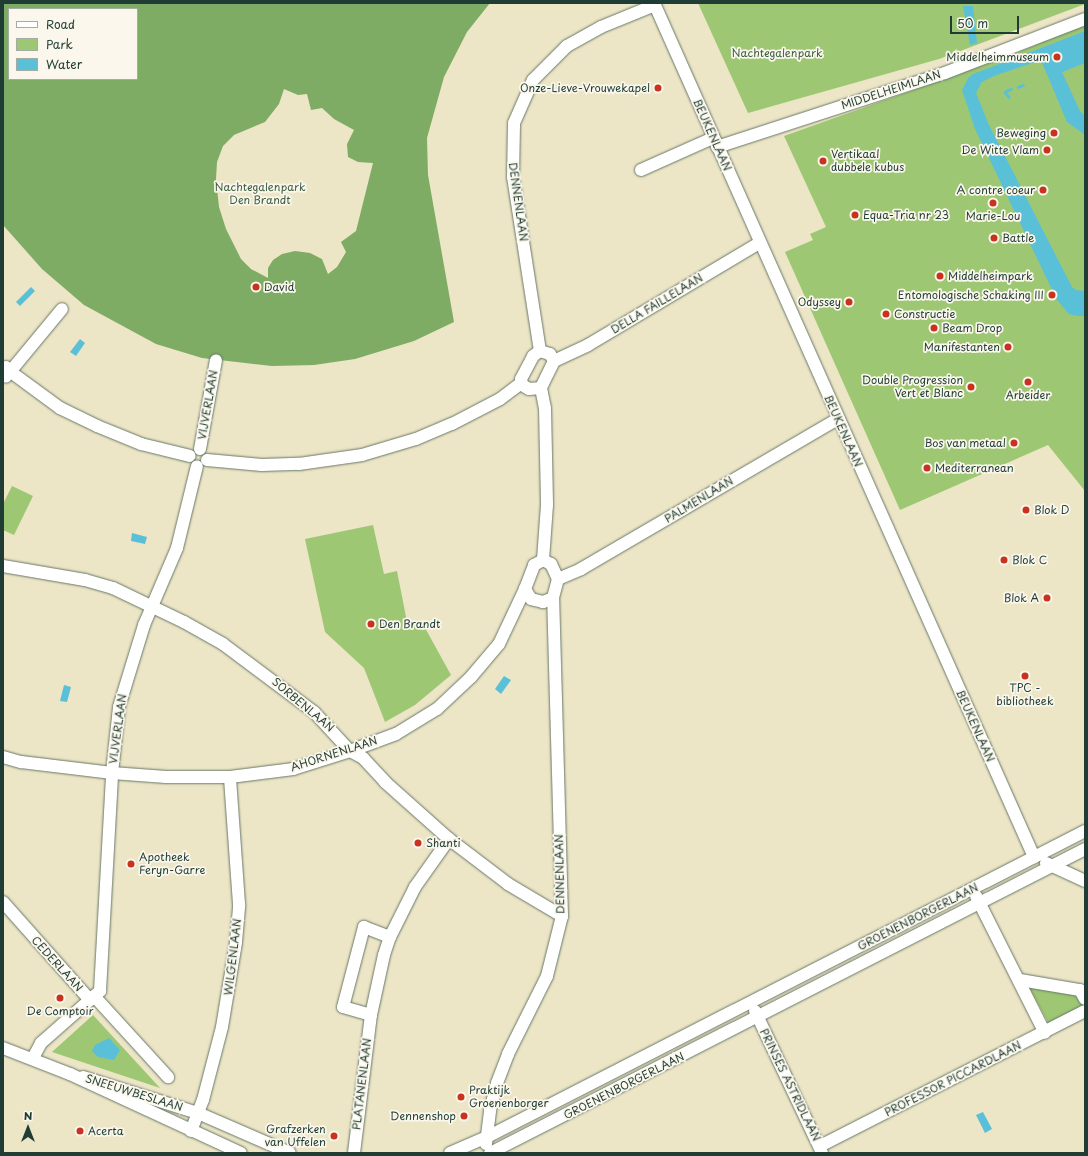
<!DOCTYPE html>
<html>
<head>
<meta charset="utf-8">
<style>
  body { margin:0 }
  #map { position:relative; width:1088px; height:1156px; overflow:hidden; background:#ece5c6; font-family:"Playpen Sans",sans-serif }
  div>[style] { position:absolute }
  .green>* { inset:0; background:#9dc773 }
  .forest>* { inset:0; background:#7eac65 }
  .water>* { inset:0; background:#5ac0d8 }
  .stream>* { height:2.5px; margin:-1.25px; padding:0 1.25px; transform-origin:1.25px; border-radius:1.25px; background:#5ac0d8 }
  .roads { filter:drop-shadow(0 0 1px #677867) drop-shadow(0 0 1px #677867) }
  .minor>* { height:12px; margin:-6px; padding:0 6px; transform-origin:6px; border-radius:6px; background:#fff }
  .dots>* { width:11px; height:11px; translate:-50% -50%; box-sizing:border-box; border:2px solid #fbf7ec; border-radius:50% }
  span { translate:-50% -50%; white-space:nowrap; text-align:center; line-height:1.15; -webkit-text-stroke:3.5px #fbf7ec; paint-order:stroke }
  .park-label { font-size:11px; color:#3e6044 }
  .poi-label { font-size:11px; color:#1f3d34 }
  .right { translate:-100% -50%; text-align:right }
  .left { translate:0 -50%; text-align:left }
  .street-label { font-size:11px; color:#1f3d34 }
  .frame { position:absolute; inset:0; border:4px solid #1f3d34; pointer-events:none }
  .legend { position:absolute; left:8px; top:8px; width:130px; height:72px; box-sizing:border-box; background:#fbf7ec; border:1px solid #a3ada2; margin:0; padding:5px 7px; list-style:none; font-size:12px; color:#1f3d34 }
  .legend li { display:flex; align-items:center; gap:8px; height:20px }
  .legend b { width:20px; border:1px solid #a3ada2 }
  .north { position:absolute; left:8px; top:1108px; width:40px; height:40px; -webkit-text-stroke:3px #fbf7ec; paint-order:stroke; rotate:0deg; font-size:11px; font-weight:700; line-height:16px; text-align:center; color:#1f3d34 }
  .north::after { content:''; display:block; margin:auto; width:14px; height:18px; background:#1f3d34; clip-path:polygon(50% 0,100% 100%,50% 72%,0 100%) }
  .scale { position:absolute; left:950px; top:16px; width:69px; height:18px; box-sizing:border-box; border:2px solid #1f3d34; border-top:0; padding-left:5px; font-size:12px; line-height:14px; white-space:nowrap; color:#1f3d34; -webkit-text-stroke:3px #fbf7ec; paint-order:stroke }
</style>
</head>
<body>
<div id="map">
  <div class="green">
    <i style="clip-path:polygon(698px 3px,1085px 3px,1085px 4px,939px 59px,748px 113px)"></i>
    <i style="clip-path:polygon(1085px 24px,1085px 491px,1048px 445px,900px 510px,785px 252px,813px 240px,810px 234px,826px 227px,784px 136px,1012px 55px)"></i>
    <i style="clip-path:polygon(12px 486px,33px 496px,14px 535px,3px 530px,3px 504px)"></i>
    <i style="clip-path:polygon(373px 525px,384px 574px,397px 571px,407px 622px,424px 626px,451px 675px,415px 705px,385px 722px,364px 668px,325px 632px,305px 539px)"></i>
    <i style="clip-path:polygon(1029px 987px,1077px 994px,1084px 1006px,1049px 1024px)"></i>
    <i style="clip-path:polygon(93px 1015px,160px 1088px,52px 1052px)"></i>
  </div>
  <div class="forest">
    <i style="clip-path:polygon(evenodd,3px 3px,490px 3px,467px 32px,444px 77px,427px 138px,428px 175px,454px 322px,414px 341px,355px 359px,314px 365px,272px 366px,202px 358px,156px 344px,84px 305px,42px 269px,3px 225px,3px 3px,9px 9px,137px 9px,137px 79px,9px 79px,9px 9px,3px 3px,284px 89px,298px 95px,307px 94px,311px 110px,322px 108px,334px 119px,354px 130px,347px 144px,348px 157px,358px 162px,373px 163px,356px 231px,341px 242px,346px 252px,337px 267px,328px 274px,322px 259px,310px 253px,295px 251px,282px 254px,273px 260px,268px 268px,268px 278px,251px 269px,241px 259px,226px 229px,219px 207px,216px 179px,217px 162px,223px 146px,234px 135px,265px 122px,279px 104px,284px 89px)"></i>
  </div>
  <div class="water">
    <i style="clip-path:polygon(963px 6px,973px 6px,977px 43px,970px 45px)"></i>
    <i style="clip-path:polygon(1085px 31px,1085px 63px,1062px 72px,1080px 111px,1085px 116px,1085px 135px,1067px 122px,1041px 60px,994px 76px,982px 82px,976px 93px,989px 125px,1072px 287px,1076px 290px,1085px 291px,1085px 316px,1077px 316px,1069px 314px,1057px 300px,975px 129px,962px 90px,968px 78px,973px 74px)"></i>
    <i style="clip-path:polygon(31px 287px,35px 291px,20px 306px,16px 302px)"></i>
    <i style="clip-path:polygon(80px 339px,85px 343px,76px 356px,70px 352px)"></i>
    <i style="clip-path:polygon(132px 533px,147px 537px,145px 544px,131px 541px)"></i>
    <i style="clip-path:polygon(504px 676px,511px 680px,501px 694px,495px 689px)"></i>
    <i style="clip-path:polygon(64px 685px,71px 687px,67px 702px,60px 701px)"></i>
    <i style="clip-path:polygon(109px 1038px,120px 1050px,114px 1060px,98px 1057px,92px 1051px,95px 1045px)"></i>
    <i style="clip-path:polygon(983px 1112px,992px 1129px,985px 1133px,976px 1115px)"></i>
  </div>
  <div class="stream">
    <i style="left:1018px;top:87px;width:5px;rotate:-22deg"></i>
    <i style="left:1006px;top:91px;width:5px;rotate:-22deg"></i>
    <i style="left:1005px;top:92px;width:6px;rotate:51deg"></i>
  </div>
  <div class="roads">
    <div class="minor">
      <i style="left:654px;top:3px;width:935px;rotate:66.01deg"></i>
      <i style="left:717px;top:147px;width:240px;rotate:-18deg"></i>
      <i style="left:945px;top:73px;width:150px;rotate:-21.1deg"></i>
      <i style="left:641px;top:170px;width:79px;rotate:-24deg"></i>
      <i style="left:540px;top:351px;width:176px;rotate:-98.8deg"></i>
      <i style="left:513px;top:177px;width:54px;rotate:-88.9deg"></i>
      <i style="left:514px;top:123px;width:47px;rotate:-66.2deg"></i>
      <i style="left:533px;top:80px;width:48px;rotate:-45deg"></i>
      <i style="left:567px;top:46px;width:39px;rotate:-29deg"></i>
      <i style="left:601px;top:27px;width:58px;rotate:-22.2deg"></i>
      <i style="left:540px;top:351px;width:10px;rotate:17deg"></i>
      <i style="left:550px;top:354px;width:8px;rotate:60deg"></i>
      <i style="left:554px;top:361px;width:30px;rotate:116deg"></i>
      <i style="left:541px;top:388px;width:12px;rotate:175deg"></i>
      <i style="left:529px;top:389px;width:8px;rotate:-150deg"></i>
      <i style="left:522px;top:385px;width:6px;rotate:-99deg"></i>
      <i style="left:521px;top:379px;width:26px;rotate:-62deg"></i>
      <i style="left:533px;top:356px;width:9px;rotate:-36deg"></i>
      <i style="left:554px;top:361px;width:38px;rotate:-25deg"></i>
      <i style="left:588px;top:345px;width:199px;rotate:-30.8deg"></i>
      <i style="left:6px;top:367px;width:6px;rotate:108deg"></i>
      <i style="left:4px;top:373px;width:4px;rotate:63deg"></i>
      <i style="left:14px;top:367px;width:75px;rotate:-50.4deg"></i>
      <i style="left:15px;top:375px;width:56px;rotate:36.3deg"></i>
      <i style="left:60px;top:408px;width:41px;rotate:25.9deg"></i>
      <i style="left:97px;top:426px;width:48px;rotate:22.2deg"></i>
      <i style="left:141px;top:444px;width:50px;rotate:13.8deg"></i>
      <i style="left:541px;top:388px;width:20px;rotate:79deg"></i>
      <i style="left:545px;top:408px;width:97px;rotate:88.8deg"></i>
      <i style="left:547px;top:505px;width:55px;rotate:94.2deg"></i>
      <i style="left:200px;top:449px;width:90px;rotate:-79.8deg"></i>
      <i style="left:207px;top:460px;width:55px;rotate:5.2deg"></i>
      <i style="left:262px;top:465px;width:37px;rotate:-2deg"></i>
      <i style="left:299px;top:464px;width:64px;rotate:-8.1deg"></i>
      <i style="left:362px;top:455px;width:56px;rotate:-16.5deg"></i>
      <i style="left:416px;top:439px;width:39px;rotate:-23deg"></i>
      <i style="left:452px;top:424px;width:54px;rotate:-27.5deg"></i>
      <i style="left:500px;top:399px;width:26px;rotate:-37deg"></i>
      <i style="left:543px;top:560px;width:9px;rotate:27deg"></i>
      <i style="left:551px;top:564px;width:17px;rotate:65deg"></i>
      <i style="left:558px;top:579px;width:20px;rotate:105deg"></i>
      <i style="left:553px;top:598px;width:11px;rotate:158deg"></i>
      <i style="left:543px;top:602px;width:12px;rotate:-166deg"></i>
      <i style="left:531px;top:599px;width:12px;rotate:-121deg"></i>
      <i style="left:525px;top:589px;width:26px;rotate:-69deg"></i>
      <i style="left:534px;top:565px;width:10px;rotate:-29deg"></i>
      <i style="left:3px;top:566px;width:83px;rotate:9.7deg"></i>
      <i style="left:85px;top:580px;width:29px;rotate:16deg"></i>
      <i style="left:113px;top:588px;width:79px;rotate:25.6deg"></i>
      <i style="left:184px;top:622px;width:45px;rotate:29.4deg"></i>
      <i style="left:223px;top:644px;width:114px;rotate:36.8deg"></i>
      <i style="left:314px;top:712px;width:53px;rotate:47.3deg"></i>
      <i style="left:350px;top:751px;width:15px;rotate:28deg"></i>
      <i style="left:363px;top:758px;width:33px;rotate:47deg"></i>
      <i style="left:385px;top:782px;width:86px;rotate:41.7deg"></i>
      <i style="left:449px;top:839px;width:74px;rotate:37.3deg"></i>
      <i style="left:508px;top:884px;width:63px;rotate:30.7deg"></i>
      <i style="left:558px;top:579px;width:25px;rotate:-23deg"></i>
      <i style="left:581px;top:569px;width:298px;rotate:-30.3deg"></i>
      <i style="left:3px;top:757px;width:19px;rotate:16deg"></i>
      <i style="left:21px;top:762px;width:92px;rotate:6.9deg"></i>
      <i style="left:112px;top:773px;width:54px;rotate:4.2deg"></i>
      <i style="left:166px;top:777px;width:64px"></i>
      <i style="left:230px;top:777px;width:64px;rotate:-7.2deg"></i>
      <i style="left:293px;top:769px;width:60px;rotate:-17.5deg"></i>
      <i style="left:350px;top:751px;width:49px;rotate:-20.3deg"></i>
      <i style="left:396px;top:734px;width:48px;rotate:-31.4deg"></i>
      <i style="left:437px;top:709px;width:47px;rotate:-43.3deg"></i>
      <i style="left:471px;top:677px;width:43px;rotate:-49.7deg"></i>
      <i style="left:499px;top:644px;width:61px;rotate:-64.7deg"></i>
      <i style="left:1046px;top:863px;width:43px;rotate:24.8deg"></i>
      <i style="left:976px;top:896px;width:153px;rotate:63.3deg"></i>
      <i style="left:3px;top:902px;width:131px;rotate:48.4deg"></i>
      <i style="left:1020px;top:980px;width:61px;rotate:9.5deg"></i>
      <i style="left:1080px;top:990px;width:10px;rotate:61deg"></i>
      <i style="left:94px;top:996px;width:110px;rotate:47.6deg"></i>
      <i style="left:755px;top:1011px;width:157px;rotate:64.7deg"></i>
      <i style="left:371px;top:1015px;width:29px;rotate:-164deg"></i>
      <i style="left:343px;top:1007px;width:83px;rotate:-75.3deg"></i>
      <i style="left:364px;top:927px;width:28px;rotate:21deg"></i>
      <i style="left:3px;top:1048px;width:72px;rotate:21.2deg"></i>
      <i style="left:70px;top:1074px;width:188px;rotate:24.8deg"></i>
      <i style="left:33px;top:1058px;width:17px;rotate:-62deg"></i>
      <i style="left:41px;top:1043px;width:79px;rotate:-41.4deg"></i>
      <i style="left:100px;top:991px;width:218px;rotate:-86.8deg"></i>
      <i style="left:112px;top:773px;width:66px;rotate:-83.9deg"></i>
      <i style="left:119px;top:707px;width:86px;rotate:-73deg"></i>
      <i style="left:144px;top:625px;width:84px;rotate:-66.8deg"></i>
      <i style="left:177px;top:548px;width:84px;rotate:-76.3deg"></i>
      <i style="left:83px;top:1077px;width:121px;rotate:17.4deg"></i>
      <i style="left:198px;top:1113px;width:100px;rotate:23.5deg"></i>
      <i style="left:191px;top:1131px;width:33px;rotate:-69deg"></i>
      <i style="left:203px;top:1100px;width:75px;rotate:-75.4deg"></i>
      <i style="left:222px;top:1027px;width:86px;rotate:-80.6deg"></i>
      <i style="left:236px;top:942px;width:38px;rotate:-85deg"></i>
      <i style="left:239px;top:904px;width:127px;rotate:-94.1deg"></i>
      <i style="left:486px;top:1144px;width:34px;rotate:-83deg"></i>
      <i style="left:490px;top:1110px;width:28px;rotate:-75deg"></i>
      <i style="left:497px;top:1083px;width:31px;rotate:-69deg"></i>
      <i style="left:508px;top:1054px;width:87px;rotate:-63.4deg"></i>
      <i style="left:547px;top:976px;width:62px;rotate:-76deg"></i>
      <i style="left:562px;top:916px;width:318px;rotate:-91.6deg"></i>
      <i style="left:820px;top:1146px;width:297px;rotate:-27deg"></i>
      <i style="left:354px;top:1153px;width:139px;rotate:-83deg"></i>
      <i style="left:371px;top:1015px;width:61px;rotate:-77.8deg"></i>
      <i style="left:384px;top:955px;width:19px;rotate:-72deg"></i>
      <i style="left:390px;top:937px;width:56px;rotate:-63.4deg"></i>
      <i style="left:415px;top:887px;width:59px;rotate:-54.7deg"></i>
      <i style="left:450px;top:1153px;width:40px;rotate:-23.4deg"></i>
      <i style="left:487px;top:1137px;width:672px;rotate:-27.1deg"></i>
      <i style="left:490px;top:1153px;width:668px;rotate:-27.06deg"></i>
    </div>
  </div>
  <div class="dots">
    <i style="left:1057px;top:57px;background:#c8321e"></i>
    <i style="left:658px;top:88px;background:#c8321e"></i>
    <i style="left:1054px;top:133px;background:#c8321e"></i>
    <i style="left:1047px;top:150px;background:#c8321e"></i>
    <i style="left:823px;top:161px;background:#c8321e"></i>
    <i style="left:1043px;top:190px;background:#c8321e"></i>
    <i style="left:993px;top:203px;background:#c8321e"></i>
    <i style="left:855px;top:215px;background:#c8321e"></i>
    <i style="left:994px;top:238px;background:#c8321e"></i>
    <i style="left:940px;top:276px;background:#c8321e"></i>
    <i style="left:256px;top:287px;background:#c8321e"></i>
    <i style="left:1052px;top:295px;background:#c8321e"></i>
    <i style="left:849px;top:302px;background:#c8321e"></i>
    <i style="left:886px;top:314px;background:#c8321e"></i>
    <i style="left:934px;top:328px;background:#c8321e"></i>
    <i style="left:1008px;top:347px;background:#c8321e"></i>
    <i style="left:1028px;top:382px;background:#c8321e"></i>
    <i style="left:971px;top:387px;background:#c8321e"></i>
    <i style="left:1014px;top:443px;background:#c8321e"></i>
    <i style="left:927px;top:468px;background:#c8321e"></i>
    <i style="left:1026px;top:510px;background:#c8321e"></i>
    <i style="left:1004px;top:560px;background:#c8321e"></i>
    <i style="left:1047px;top:598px;background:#c8321e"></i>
    <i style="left:371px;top:624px;background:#c8321e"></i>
    <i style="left:1025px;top:676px;background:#c8321e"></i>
    <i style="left:418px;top:843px;background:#c8321e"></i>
    <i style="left:131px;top:864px;background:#c8321e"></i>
    <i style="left:60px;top:998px;background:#c8321e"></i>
    <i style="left:461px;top:1097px;background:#c8321e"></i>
    <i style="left:464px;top:1116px;background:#c8321e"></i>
    <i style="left:80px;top:1131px;background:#c8321e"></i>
    <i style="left:334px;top:1136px;background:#c8321e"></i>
  </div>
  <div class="park-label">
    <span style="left:777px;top:53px">Nachtegalenpark</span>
    <span style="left:260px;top:194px">Nachtegalenpark<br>Den Brandt</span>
  </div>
  <div class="poi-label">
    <span class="right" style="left:1049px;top:57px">Middelheimmuseum</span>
    <span class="right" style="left:650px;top:88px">Onze-Lieve-Vrouwekapel</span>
    <span class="right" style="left:1046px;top:133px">Beweging</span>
    <span class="right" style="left:1039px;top:150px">De Witte Vlam</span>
    <span class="left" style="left:831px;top:161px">Vertikaal<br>dubbele kubus</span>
    <span class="right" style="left:1035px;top:190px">A contre coeur</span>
    <span class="left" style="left:863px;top:215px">Equa-Tria nr 23</span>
    <span style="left:993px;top:216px">Marie-Lou</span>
    <span class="left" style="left:1002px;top:238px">Battle</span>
    <span class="left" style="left:948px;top:276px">Middelheimpark</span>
    <span class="left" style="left:264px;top:287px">David</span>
    <span class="right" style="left:1044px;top:295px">Entomologische Schaking III</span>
    <span class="right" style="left:841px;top:302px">Odyssey</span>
    <span class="left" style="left:894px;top:314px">Constructie</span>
    <span class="left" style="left:942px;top:328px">Beam Drop</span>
    <span class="right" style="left:1000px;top:347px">Manifestanten</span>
    <span class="right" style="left:963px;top:387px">Double Progression<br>Vert et Blanc</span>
    <span style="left:1028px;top:395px">Arbeider</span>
    <span class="right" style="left:1006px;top:443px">Bos van metaal</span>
    <span class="left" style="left:935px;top:468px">Mediterranean</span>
    <span class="left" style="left:1034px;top:510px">Blok D</span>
    <span class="left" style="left:1012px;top:560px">Blok C</span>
    <span class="right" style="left:1039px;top:598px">Blok A</span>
    <span class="left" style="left:379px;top:624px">Den Brandt</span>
    <span style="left:1025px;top:695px">TPC -<br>bibliotheek</span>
    <span class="left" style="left:426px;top:843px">Shanti</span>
    <span class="left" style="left:139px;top:864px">Apotheek<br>Feryn-Garre</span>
    <span style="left:60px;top:1011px">De Comptoir</span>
    <span class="left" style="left:469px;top:1097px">Praktijk<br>Groenenborger</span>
    <span class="right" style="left:456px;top:1116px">Dennenshop</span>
    <span class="right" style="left:326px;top:1136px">Grafzerken<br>van Uffelen</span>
    <span class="left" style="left:88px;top:1131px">Acerta</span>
  </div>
  <div class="street-label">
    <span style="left:891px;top:90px;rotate:-18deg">MIDDELHEIMLAAN</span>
    <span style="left:712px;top:135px;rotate:66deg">BEUKENLAAN</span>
    <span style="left:518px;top:202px;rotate:82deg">DENNENLAAN</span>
    <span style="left:657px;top:304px;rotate:-31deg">DELLA FAILLELAAN</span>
    <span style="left:208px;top:405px;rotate:-80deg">VIJVERLAAN</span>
    <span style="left:843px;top:431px;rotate:66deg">BEUKENLAAN</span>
    <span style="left:699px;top:500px;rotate:-31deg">PALMENLAAN</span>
    <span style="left:303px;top:705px;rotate:40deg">SORBENLAAN</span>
    <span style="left:975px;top:726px;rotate:66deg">BEUKENLAAN</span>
    <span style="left:118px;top:729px;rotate:-82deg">VIJVERLAAN</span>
    <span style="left:334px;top:754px;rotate:-18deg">AHORNENLAAN</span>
    <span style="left:560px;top:874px;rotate:-91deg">DENNENLAAN</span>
    <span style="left:918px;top:917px;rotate:-27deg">GROENENBORGERLAAN</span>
    <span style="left:233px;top:957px;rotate:-83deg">WILGENLAAN</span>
    <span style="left:57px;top:964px;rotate:48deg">CEDERLAAN</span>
    <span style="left:953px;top:1079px;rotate:-27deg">PROFESSOR PICCARDLAAN</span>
    <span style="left:362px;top:1084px;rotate:-83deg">PLATANENLAAN</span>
    <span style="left:790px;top:1085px;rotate:64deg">PRINSES ASTRIDLAAN</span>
    <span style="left:624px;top:1086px;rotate:-27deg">GROENENBORGERLAAN</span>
    <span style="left:134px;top:1093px;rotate:17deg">SNEEUWBESLAAN</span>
  </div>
  <div class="frame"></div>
  <ul class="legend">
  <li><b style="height:5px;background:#fff"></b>Road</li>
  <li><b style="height:11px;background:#9dc773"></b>Park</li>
  <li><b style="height:11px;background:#5ac0d8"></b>Water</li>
  </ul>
  <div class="north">N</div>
  <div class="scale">50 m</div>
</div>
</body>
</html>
